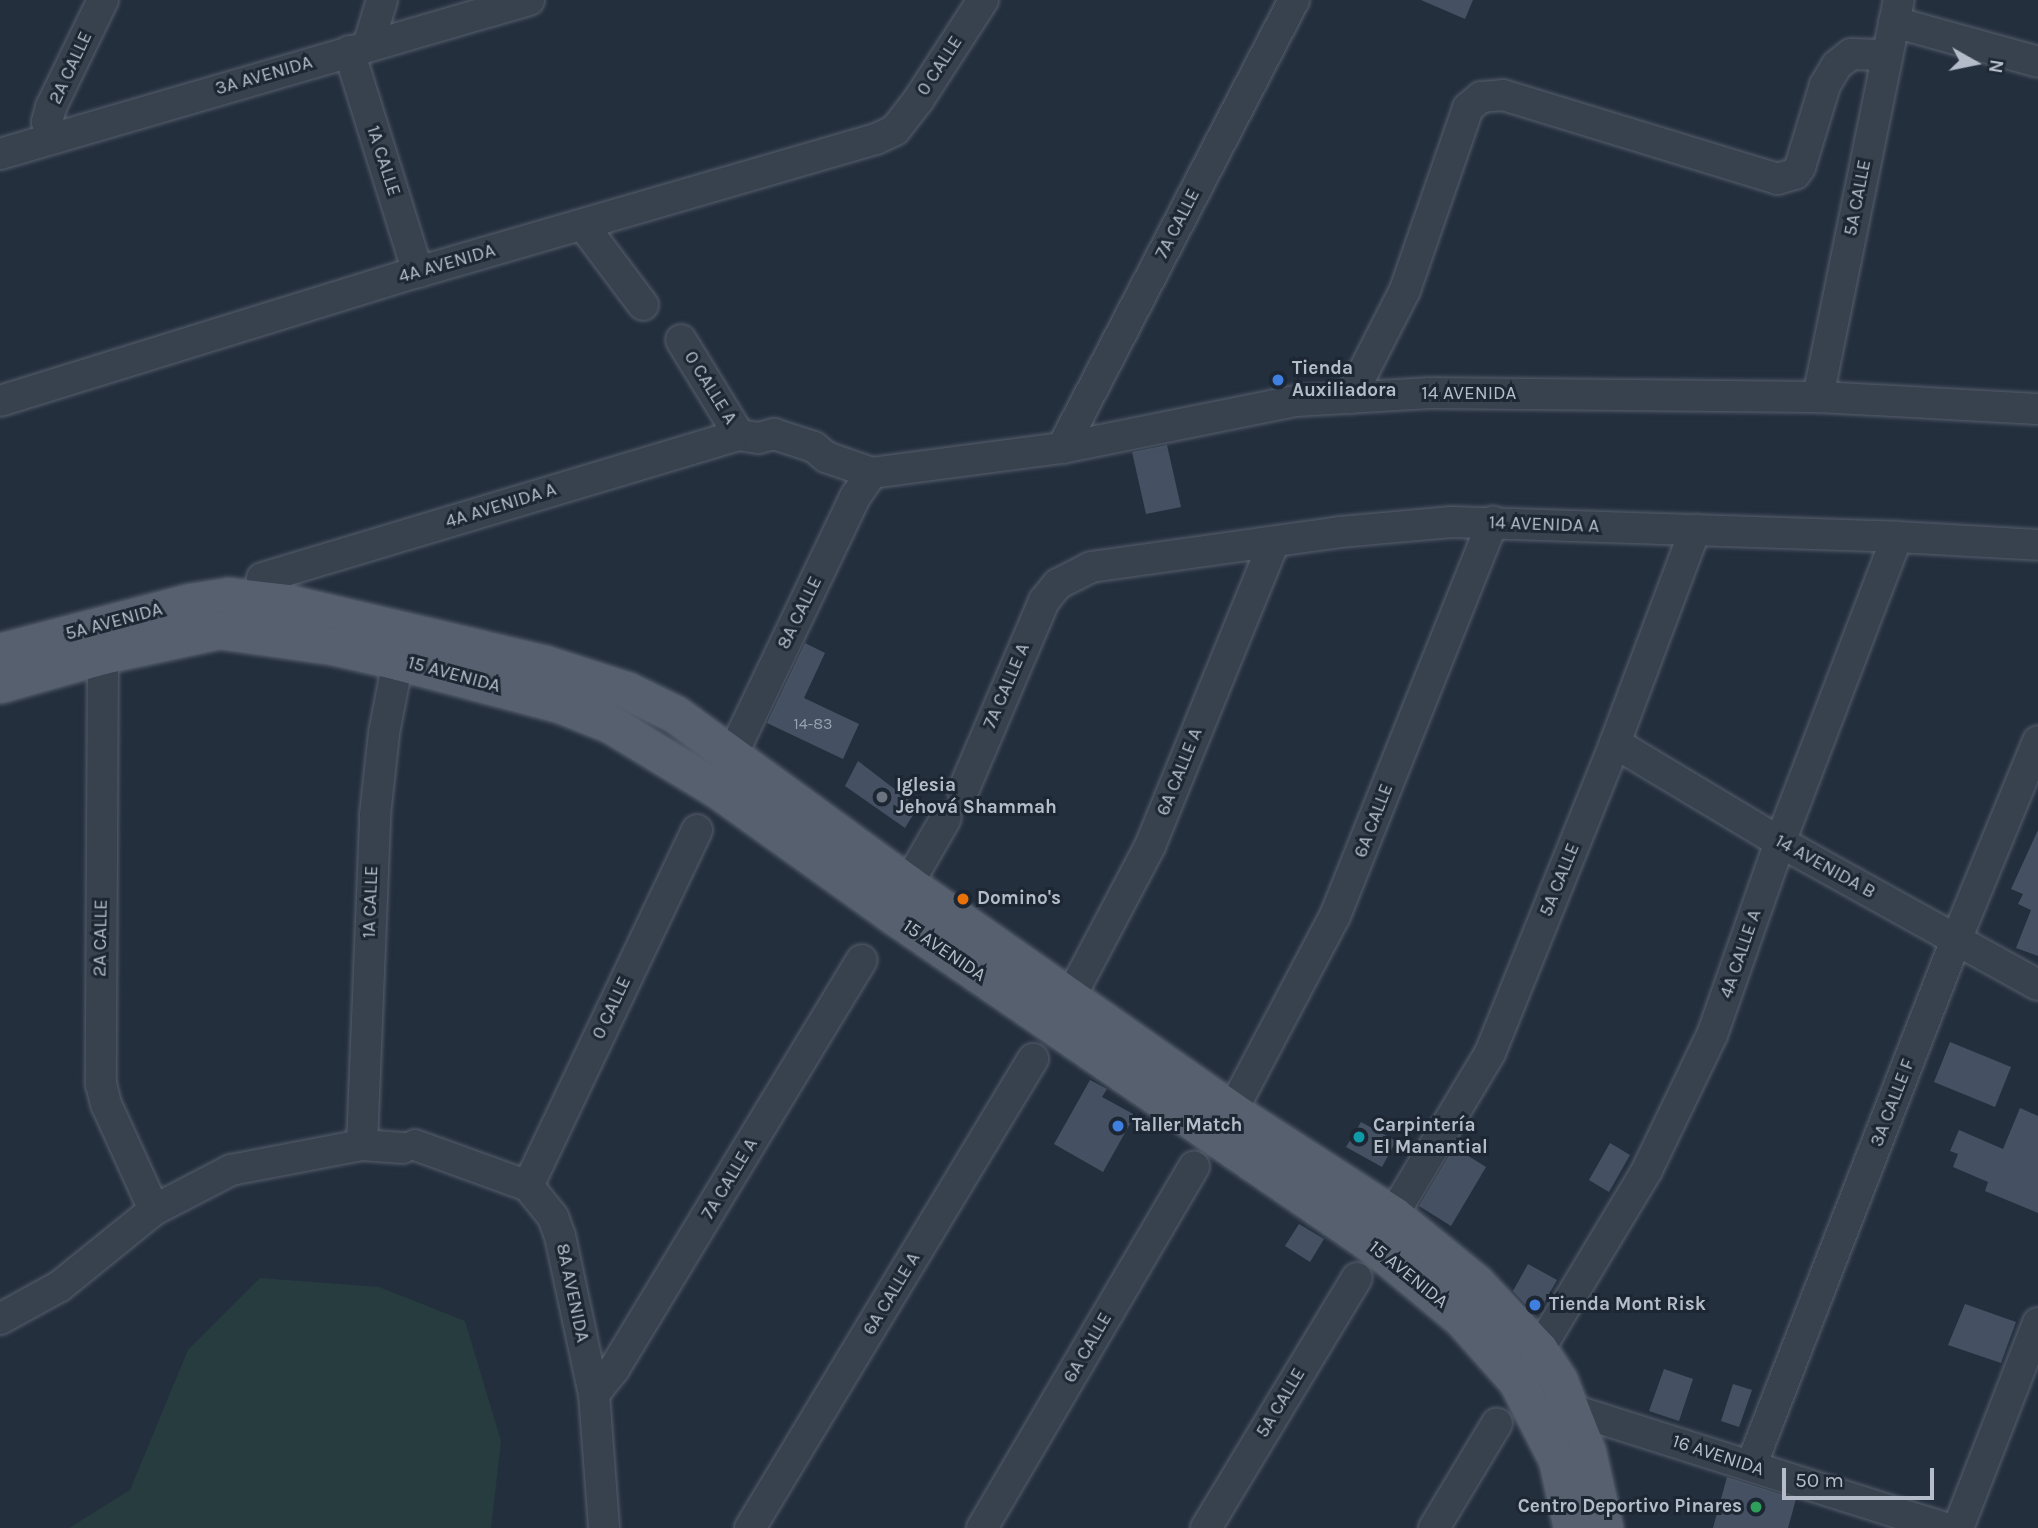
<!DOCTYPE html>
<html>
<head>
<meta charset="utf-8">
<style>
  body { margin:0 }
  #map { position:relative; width:2038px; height:1528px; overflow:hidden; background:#242f3e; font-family:Karla,sans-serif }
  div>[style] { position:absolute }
  .green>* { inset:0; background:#263c3f }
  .building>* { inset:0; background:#455162 }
  .roads { filter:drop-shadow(0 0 2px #565f6c) drop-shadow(0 0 2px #565f6c) }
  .minor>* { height:30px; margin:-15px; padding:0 15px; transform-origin:15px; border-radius:15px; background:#38414e }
  .major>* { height:37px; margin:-18.5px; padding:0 18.5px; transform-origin:18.5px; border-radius:18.5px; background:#56606e }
  .dots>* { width:19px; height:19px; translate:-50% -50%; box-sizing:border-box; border:4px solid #1d2633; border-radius:50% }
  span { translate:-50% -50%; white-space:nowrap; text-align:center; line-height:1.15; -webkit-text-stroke:6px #1d2633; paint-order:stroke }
  .number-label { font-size:16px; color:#98a1af }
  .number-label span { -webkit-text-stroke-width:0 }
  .street-label { font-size:19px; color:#b4bcc9 }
  .poi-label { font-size:19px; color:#b4bcc9; font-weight:700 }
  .left { translate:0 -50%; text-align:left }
  .right { translate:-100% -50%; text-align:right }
  .north { position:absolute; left:1940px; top:28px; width:70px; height:70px; -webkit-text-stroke:5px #1d2633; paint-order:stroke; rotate:99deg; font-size:19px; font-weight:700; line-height:28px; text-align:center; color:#b4bcc9 }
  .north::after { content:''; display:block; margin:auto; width:24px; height:32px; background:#b4bcc9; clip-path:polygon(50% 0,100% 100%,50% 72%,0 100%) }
  .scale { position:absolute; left:1782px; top:1468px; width:152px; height:32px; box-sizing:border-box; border:4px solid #b4bcc9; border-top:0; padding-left:9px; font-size:21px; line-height:24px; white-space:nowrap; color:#b4bcc9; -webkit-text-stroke:5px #1d2633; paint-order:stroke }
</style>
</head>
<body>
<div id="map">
  <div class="green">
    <i style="clip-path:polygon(260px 1278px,379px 1287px,465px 1321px,501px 1441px,491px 1528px,69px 1528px,130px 1490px,188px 1350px)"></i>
  </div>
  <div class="building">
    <i style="clip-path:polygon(1421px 0,1473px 0,1465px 19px)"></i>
    <i style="clip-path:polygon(1167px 445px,1181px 507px,1146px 514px,1132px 452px)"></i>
    <i style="clip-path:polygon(805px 643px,825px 653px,804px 698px,859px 724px,843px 759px,767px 723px)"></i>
    <i style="clip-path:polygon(858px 761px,918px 807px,905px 828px,845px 786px)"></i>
    <i style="clip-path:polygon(2038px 830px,2038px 956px,2016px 948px,2031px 910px,2018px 904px,2023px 894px,2011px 889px)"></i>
    <i style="clip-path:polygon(1950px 1042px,2011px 1067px,1995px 1107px,1934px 1082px)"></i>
    <i style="clip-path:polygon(1090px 1080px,1107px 1089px,1102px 1097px,1135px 1115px,1103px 1172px,1054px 1144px)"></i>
    <i style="clip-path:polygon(2020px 1108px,2038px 1116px,2038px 1213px,1985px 1191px,1988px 1182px,1953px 1167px,1958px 1154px,1950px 1151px,1959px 1130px,2003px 1149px)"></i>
    <i style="clip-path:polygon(1361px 1122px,1396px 1141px,1382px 1167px,1346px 1147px)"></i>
    <i style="clip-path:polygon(1610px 1143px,1630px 1155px,1609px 1192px,1589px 1180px)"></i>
    <i style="clip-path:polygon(1454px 1147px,1486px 1167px,1451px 1226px,1419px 1206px)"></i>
    <i style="clip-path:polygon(1299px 1224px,1324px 1239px,1310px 1262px,1285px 1246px)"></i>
    <i style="clip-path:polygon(1528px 1264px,1557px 1280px,1539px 1312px,1524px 1303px,1513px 1291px)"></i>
    <i style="clip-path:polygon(1965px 1304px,2016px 1322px,2001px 1363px,1948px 1345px)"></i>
    <i style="clip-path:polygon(1664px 1369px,1693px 1379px,1679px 1421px,1649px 1411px)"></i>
    <i style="clip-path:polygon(1733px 1384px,1752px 1390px,1739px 1427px,1721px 1421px)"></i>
    <i style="clip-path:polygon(1727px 1477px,1796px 1499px,1788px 1528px,1713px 1528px)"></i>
  </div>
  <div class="roads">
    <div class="minor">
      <i style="left:1894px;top:22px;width:149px;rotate:15.5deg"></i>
      <i style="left:368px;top:46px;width:48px;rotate:-73.1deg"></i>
      <i style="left:349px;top:51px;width:232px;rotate:72.7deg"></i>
      <i style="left:52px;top:138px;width:17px;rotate:-107deg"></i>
      <i style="left:47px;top:122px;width:16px;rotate:-75deg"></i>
      <i style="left:51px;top:107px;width:119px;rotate:-64.1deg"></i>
      <i style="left:0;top:154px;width:551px;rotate:-16.23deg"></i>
      <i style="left:583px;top:225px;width:100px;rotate:53.1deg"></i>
      <i style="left:681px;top:340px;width:111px;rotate:58.6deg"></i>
      <i style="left:1818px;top:397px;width:405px;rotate:-78.5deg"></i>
      <i style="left:1350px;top:398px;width:121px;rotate:-63deg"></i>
      <i style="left:1405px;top:290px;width:193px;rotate:-70.9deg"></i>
      <i style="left:1468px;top:108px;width:17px;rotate:-40deg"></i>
      <i style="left:1481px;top:97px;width:22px;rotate:-5deg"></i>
      <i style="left:1503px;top:95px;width:287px;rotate:17deg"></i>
      <i style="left:1777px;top:179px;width:19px;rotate:-16deg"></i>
      <i style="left:1795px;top:174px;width:9px;rotate:-54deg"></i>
      <i style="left:1800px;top:167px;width:86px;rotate:-73deg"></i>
      <i style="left:1825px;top:85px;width:23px;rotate:-59deg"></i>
      <i style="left:1837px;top:65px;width:18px;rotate:-38deg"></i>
      <i style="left:1851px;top:54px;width:36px;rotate:2deg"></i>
      <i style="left:0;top:401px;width:437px;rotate:-17.2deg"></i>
      <i style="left:418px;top:272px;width:477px;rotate:-16.2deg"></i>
      <i style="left:876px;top:139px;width:21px;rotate:-25deg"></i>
      <i style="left:895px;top:130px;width:39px;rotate:-52deg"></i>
      <i style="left:919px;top:99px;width:118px;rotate:-57.1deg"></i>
      <i style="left:1062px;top:448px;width:505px;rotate:-62.62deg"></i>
      <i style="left:262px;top:578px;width:498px;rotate:-16.7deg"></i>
      <i style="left:739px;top:435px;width:20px;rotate:9deg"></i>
      <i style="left:759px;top:438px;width:16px;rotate:-15deg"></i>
      <i style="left:774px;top:434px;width:42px;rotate:18deg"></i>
      <i style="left:814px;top:447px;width:16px;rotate:40deg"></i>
      <i style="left:826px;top:457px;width:49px;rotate:19.2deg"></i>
      <i style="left:872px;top:473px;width:192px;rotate:-7.5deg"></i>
      <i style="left:1062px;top:448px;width:239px;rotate:-11.4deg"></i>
      <i style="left:1296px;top:401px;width:134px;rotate:-3.4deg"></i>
      <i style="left:1430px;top:393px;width:388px;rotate:0.6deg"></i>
      <i style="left:1818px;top:397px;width:220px;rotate:3.1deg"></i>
      <i style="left:103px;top:655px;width:429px;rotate:90.3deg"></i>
      <i style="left:101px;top:1084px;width:21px;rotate:76deg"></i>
      <i style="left:106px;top:1104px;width:116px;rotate:65.6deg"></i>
      <i style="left:1615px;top:743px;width:192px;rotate:31deg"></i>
      <i style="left:1780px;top:842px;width:295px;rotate:29deg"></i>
      <i style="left:732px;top:755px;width:286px;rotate:-64.5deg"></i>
      <i style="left:855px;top:497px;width:29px;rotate:-55deg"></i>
      <i style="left:963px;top:791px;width:207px;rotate:-66.9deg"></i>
      <i style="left:1044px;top:601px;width:22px;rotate:-51deg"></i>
      <i style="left:1058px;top:584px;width:37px;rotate:-27deg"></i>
      <i style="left:1091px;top:567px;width:251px;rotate:-8deg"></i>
      <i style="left:1340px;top:532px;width:112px;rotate:-5.1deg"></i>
      <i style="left:1452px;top:522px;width:445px;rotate:1.9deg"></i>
      <i style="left:1897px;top:537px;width:141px;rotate:3.2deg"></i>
      <i style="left:908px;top:884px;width:76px;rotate:-60.1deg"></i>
      <i style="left:1071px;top:996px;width:170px;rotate:-62.2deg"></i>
      <i style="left:1150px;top:846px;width:328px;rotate:-67.8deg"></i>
      <i style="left:1232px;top:1111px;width:221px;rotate:-62.2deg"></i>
      <i style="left:1335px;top:916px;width:425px;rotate:-68.2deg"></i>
      <i style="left:362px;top:1145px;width:330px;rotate:-87.7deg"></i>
      <i style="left:375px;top:815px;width:82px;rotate:-83.7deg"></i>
      <i style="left:384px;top:733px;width:73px;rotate:-79deg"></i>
      <i style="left:415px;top:1145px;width:120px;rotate:19.9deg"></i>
      <i style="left:528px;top:1186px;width:40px;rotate:51deg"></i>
      <i style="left:553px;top:1217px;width:20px;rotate:70deg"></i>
      <i style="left:560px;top:1236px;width:162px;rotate:77.9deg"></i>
      <i style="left:594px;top:1394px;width:134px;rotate:85.7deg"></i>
      <i style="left:528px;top:1186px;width:394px;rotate:-64.6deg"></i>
      <i style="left:1393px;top:1215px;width:189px;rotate:-59.1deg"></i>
      <i style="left:1490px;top:1053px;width:334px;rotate:-68deg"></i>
      <i style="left:1615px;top:743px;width:228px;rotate:-69.4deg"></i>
      <i style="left:0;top:1319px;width:68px;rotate:-28.8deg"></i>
      <i style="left:60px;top:1286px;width:121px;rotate:-39deg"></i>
      <i style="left:154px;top:1210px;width:87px;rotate:-27.5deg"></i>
      <i style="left:231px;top:1170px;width:133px;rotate:-10.8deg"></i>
      <i style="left:362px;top:1145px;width:41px;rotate:4.2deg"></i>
      <i style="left:1539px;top:1350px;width:210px;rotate:-59deg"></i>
      <i style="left:1647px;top:1170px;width:150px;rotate:-64.3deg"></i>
      <i style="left:1712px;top:1035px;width:205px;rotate:-70.6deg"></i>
      <i style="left:1780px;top:842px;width:327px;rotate:-69deg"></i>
      <i style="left:594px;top:1394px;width:32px;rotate:-51deg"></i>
      <i style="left:614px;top:1369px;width:478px;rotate:-58.8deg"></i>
      <i style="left:1570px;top:1409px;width:394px;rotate:17.6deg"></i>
      <i style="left:1751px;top:1466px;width:565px;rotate:-68.71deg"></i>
      <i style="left:1956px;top:940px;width:215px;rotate:-67.6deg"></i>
      <i style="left:750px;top:1528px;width:548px;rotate:-58.89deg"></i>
      <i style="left:982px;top:1528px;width:419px;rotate:-59.6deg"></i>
      <i style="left:1206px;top:1528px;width:292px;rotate:-58.9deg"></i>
      <i style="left:1434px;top:1528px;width:122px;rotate:-59deg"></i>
      <i style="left:1958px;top:1528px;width:220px;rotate:-68.7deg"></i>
    </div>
    <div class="major">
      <i style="left:0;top:652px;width:197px;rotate:-14.7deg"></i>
      <i style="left:191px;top:602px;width:37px;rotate:-9deg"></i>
      <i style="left:228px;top:596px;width:59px;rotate:6.8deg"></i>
      <i style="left:287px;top:603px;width:265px;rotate:13.3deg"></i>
      <i style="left:545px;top:664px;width:87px;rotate:18deg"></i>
      <i style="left:628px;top:691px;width:52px;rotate:26.1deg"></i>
      <i style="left:675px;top:714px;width:288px;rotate:36.1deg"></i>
      <i style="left:908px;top:884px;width:396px;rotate:35deg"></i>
      <i style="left:1232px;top:1111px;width:192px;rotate:32.9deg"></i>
      <i style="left:1393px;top:1215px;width:106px;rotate:39.3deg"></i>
      <i style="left:1475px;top:1282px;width:93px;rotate:46.7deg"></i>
      <i style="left:1539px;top:1350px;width:37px;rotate:57deg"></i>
      <i style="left:1559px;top:1381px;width:76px;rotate:68.5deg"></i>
      <i style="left:1587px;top:1452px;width:78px;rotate:77.4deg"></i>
      <i style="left:0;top:684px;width:107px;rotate:-15.7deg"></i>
      <i style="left:103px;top:655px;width:119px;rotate:-12.2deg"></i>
      <i style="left:219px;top:630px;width:115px;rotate:8deg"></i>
      <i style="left:333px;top:646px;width:67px;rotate:13deg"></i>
      <i style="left:398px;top:661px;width:168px;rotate:14.9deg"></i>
      <i style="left:560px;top:704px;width:54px;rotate:21.8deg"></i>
      <i style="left:610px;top:724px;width:125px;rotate:31.3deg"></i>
      <i style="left:717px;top:789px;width:213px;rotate:35.6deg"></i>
      <i style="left:890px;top:913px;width:586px;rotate:34.5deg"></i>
      <i style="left:1373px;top:1245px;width:116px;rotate:39.7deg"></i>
      <i style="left:1462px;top:1319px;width:83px;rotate:48.4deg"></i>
      <i style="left:1517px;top:1381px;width:88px;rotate:62.9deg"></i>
      <i style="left:1557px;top:1459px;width:71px;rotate:77.7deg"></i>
    </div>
  </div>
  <div class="dots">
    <i style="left:1278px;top:380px;background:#3f7fe0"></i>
    <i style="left:882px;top:797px;background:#6b7280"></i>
    <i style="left:963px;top:899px;background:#e8710a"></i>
    <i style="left:1118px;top:1126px;background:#3f7fe0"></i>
    <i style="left:1359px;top:1137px;background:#0f9aa8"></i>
    <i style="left:1535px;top:1305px;background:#3f7fe0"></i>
    <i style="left:1756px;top:1507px;background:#2e9e5b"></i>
  </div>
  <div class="number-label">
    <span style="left:813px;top:724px">14-83</span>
  </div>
  <div class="street-label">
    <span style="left:940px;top:66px;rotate:-57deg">0 CALLE</span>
    <span style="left:71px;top:68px;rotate:-65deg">2A CALLE</span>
    <span style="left:264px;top:76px;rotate:-16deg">3A AVENIDA</span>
    <span style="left:383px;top:161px;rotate:72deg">1A CALLE</span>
    <span style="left:1858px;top:198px;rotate:-79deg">5A CALLE</span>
    <span style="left:1178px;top:224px;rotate:-63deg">7A CALLE</span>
    <span style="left:447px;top:264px;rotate:-16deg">4A AVENIDA</span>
    <span style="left:710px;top:388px;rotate:58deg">0 CALLE A</span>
    <span style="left:1469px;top:394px">14 AVENIDA</span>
    <span style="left:501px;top:506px;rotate:-17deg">4A AVENIDA A</span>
    <span style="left:1544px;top:525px;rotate:2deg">14 AVENIDA A</span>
    <span style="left:800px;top:613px;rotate:-64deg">8A CALLE</span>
    <span style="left:114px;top:622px;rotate:-15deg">5A AVENIDA</span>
    <span style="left:454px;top:675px;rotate:15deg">15 AVENIDA</span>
    <span style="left:1007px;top:686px;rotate:-67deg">7A CALLE A</span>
    <span style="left:1180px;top:772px;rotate:-68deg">6A CALLE A</span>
    <span style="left:1374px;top:821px;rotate:-69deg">6A CALLE</span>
    <span style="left:1825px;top:867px;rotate:29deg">14 AVENIDA B</span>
    <span style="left:1560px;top:880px;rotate:-68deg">5A CALLE</span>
    <span style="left:371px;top:902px;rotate:-88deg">1A CALLE</span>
    <span style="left:101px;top:938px;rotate:-89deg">2A CALLE</span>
    <span style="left:944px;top:951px;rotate:34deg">15 AVENIDA</span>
    <span style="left:1741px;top:954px;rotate:-71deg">4A CALLE A</span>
    <span style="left:612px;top:1008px;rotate:-65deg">0 CALLE</span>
    <span style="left:1893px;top:1103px;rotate:-69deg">3A CALLE F</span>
    <span style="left:730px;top:1179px;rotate:-59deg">7A CALLE A</span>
    <span style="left:1408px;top:1275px;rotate:39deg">15 AVENIDA</span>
    <span style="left:572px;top:1293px;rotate:78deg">8A AVENIDA</span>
    <span style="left:892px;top:1294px;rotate:-59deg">6A CALLE A</span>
    <span style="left:1088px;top:1348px;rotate:-60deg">6A CALLE</span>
    <span style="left:1281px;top:1403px;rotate:-59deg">5A CALLE</span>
    <span style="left:1718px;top:1456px;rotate:18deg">16 AVENIDA</span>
  </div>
  <div class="poi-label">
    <span class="left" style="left:1292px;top:380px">Tienda<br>Auxiliadora</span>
    <span class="left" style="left:896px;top:797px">Iglesia<br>Jehová Shammah</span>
    <span class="left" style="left:977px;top:899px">Domino's</span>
    <span class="left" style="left:1132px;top:1126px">Taller Match</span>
    <span class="left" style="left:1373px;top:1137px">Carpintería<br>El Manantial</span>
    <span class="left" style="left:1549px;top:1305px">Tienda Mont Risk</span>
    <span class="right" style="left:1742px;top:1507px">Centro Deportivo Pinares</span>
  </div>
  <div class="north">N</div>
  <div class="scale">50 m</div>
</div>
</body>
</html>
